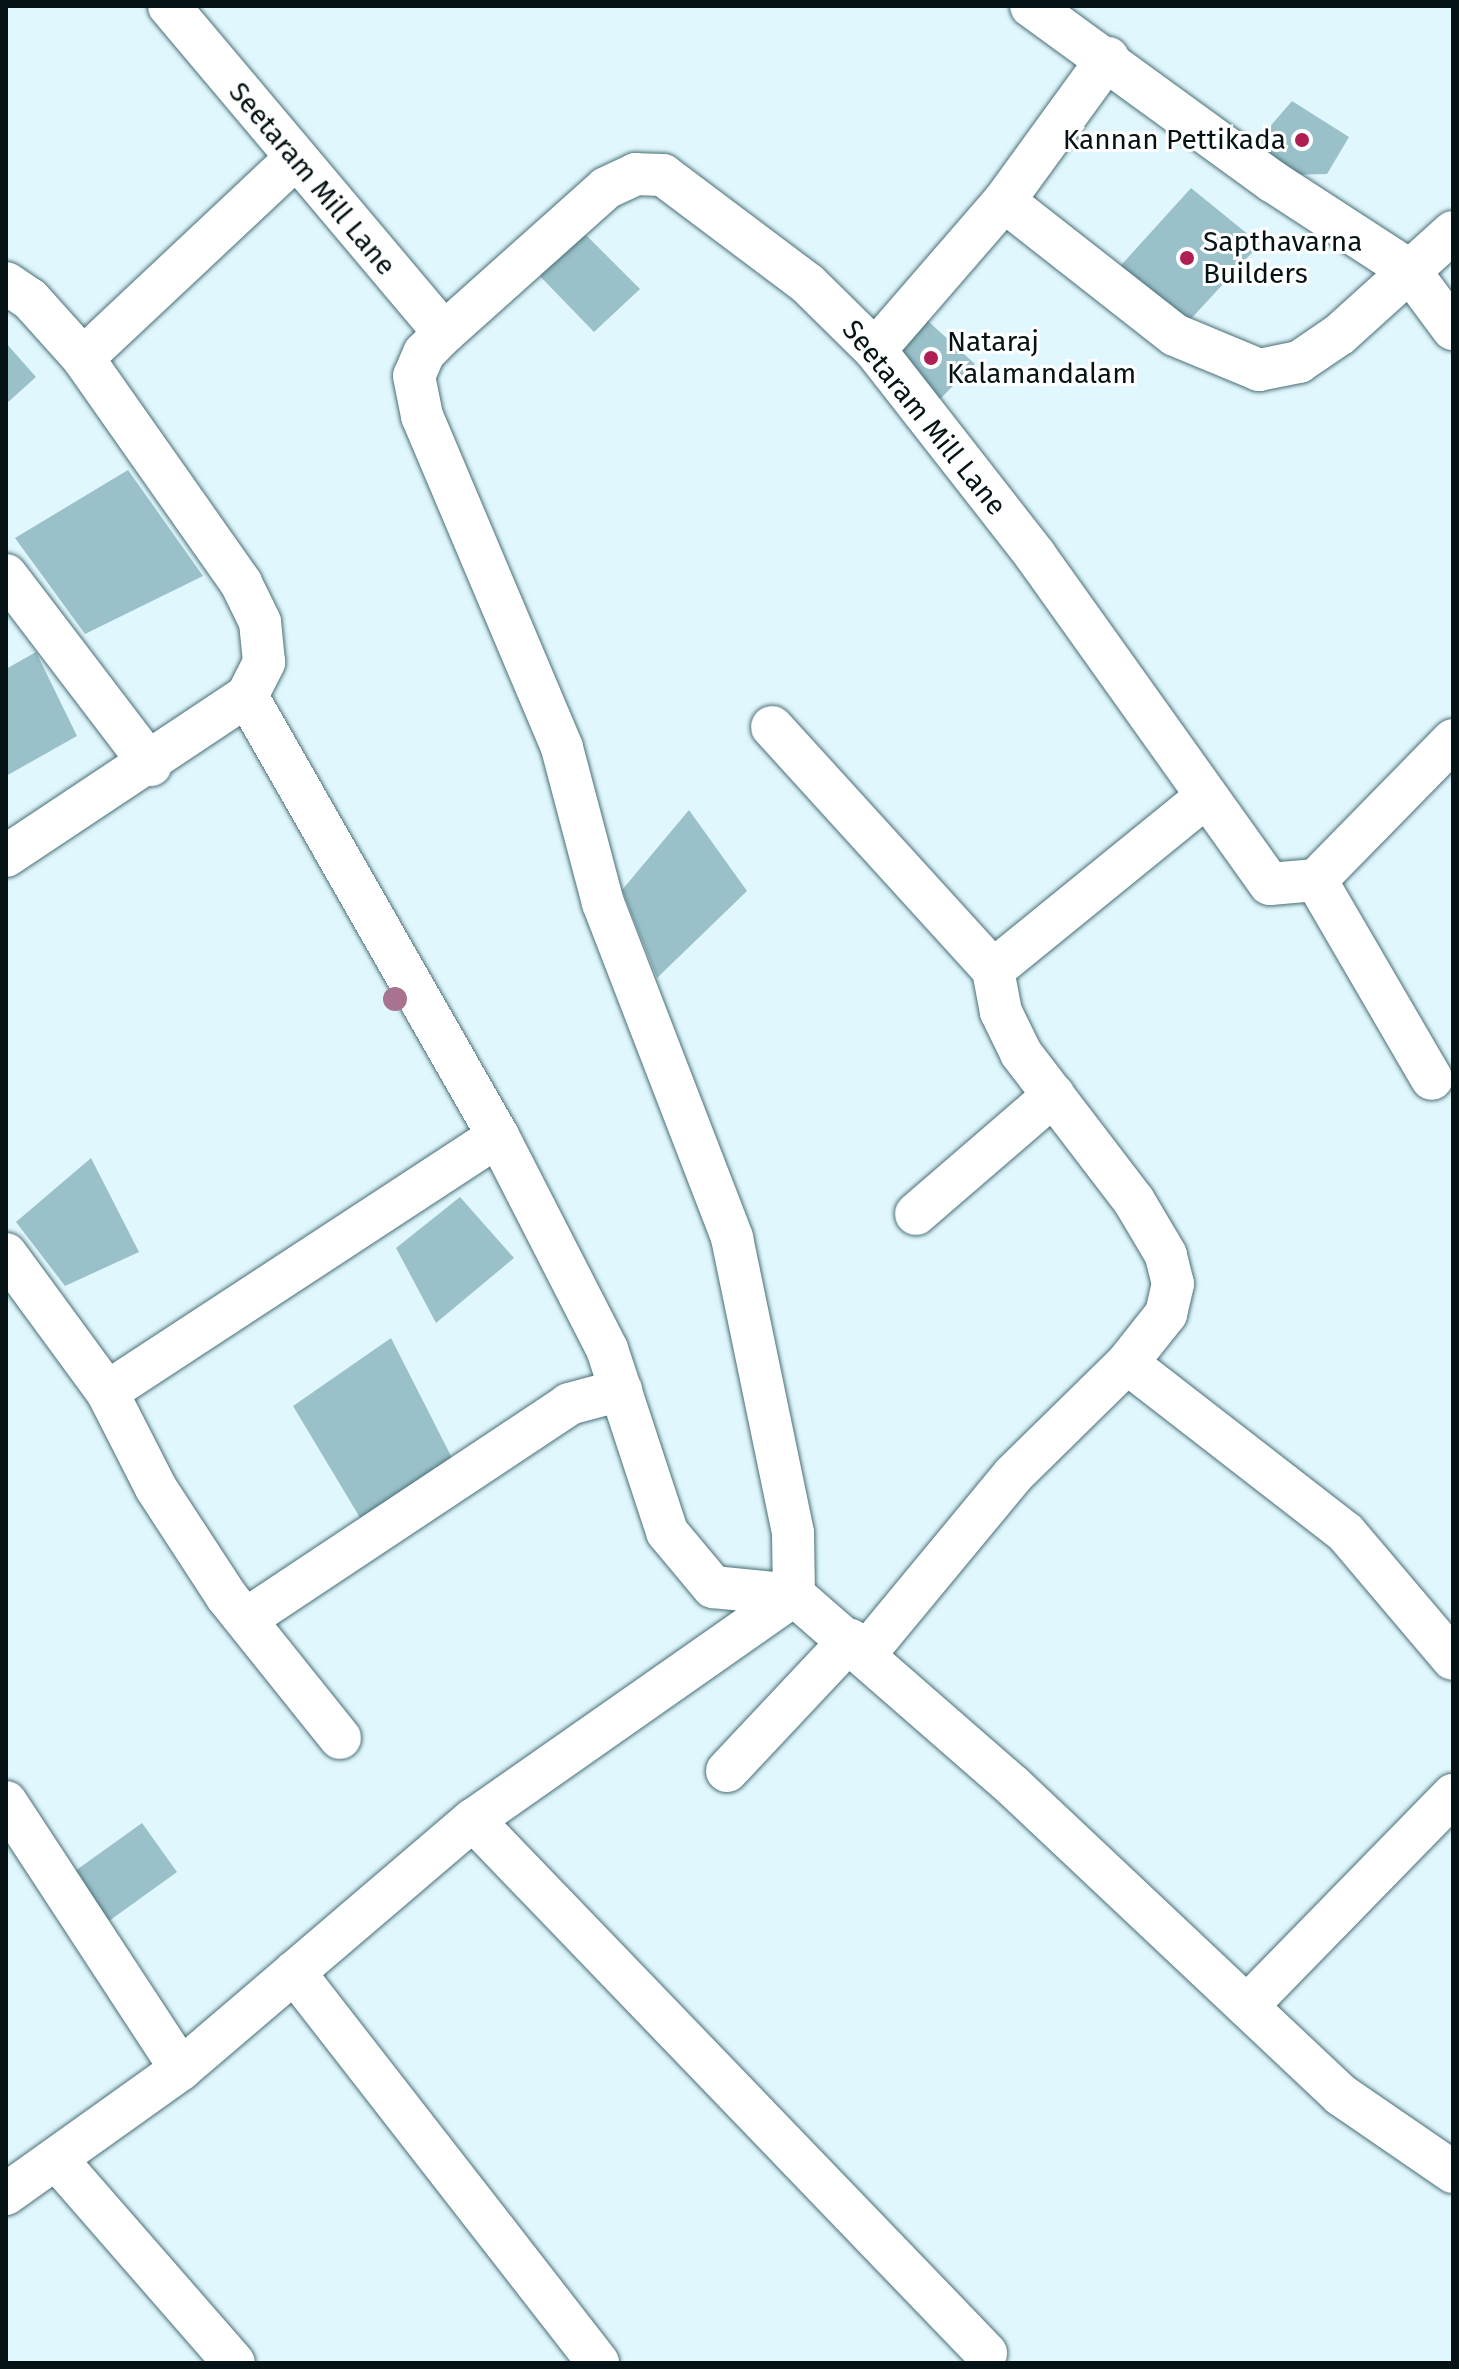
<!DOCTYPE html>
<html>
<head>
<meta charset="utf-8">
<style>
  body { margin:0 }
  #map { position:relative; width:1459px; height:2369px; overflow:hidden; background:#e0f8fd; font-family:"Fira Sans",sans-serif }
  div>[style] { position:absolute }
  .building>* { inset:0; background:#9ac1c9 }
  .roads { filter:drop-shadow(0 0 2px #4a6e76) drop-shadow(0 0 2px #4a6e76) }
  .street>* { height:42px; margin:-21px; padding:0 21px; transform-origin:21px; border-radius:21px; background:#fff }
  .trees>* { width:24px; height:24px; margin:-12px; border-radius:50%; background:#a7738f }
  .dots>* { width:22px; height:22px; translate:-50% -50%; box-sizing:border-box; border:4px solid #fff; border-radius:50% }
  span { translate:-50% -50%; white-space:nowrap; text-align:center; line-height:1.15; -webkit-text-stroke:6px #fff; paint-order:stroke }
  .poi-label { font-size:28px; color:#051316 }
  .right { translate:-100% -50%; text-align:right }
  .left { translate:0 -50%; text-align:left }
  .street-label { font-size:28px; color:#051316 }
  .frame { position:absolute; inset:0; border:8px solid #051316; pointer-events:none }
</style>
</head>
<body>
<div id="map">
  <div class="building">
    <i style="clip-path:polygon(1292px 101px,1349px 137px,1327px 174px,1289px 175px,1255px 144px)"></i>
    <i style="clip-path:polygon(1191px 188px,1260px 244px,1189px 321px,1114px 273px)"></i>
    <i style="clip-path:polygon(577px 226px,640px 289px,594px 332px,532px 268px)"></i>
    <i style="clip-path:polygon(917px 311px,975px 364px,935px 404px,888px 352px)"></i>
    <i style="clip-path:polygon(6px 343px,36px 377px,6px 404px)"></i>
    <i style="clip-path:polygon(128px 470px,203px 576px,85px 634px,15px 538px)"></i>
    <i style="clip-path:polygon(36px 652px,77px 736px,6px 776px,6px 669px)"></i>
    <i style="clip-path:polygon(689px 810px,747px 891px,657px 978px,622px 890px)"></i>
    <i style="clip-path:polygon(91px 1158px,139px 1252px,65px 1286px,16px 1222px)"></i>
    <i style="clip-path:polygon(460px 1197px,514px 1258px,436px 1323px,396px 1248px)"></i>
    <i style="clip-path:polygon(391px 1338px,452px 1458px,362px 1521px,293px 1406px)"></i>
    <i style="clip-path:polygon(142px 1823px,177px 1872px,109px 1921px,75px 1871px)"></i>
  </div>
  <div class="roads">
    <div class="street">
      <i style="left:169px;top:6px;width:427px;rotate:49.9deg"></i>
      <i style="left:444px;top:333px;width:217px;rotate:-41.8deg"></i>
      <i style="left:606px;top:188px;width:33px;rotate:-25deg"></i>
      <i style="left:636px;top:174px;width:27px;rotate:2deg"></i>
      <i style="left:663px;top:175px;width:181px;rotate:36.9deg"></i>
      <i style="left:808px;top:284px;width:94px;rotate:44.6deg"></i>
      <i style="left:875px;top:350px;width:260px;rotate:52deg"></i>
      <i style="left:1035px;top:555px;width:404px;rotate:54.5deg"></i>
      <i style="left:1270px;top:884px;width:46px;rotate:-5deg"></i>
      <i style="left:1316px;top:880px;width:196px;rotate:-45.6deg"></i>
      <i style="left:1031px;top:6px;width:298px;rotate:36deg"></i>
      <i style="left:1272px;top:181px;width:163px;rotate:33deg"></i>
      <i style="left:1409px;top:270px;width:74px;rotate:53.3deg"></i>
      <i style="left:1004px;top:201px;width:217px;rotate:38.1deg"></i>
      <i style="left:1175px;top:335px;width:91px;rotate:22.6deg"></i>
      <i style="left:1259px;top:370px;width:41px;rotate:-11.3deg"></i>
      <i style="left:1299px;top:362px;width:50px;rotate:-34.3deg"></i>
      <i style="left:1340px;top:334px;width:152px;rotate:-42.1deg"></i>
      <i style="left:6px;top:283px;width:29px;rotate:34deg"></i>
      <i style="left:30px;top:299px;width:79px;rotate:48.1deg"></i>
      <i style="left:83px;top:358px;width:289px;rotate:-43.2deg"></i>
      <i style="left:444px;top:333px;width:28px;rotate:135deg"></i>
      <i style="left:424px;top:353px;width:25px;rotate:113deg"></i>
      <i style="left:414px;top:376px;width:41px;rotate:78.7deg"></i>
      <i style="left:422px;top:416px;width:360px;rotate:67.1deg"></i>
      <i style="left:562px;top:748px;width:160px;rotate:75.2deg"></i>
      <i style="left:603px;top:903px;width:359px;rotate:68.9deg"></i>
      <i style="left:732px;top:1238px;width:301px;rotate:78.3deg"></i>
      <i style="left:793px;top:1533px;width:62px;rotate:89.1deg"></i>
      <i style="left:794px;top:1595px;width:291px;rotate:41.1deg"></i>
      <i style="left:1013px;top:1786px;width:451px;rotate:43.3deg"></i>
      <i style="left:1341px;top:2095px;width:136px;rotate:34.5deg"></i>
      <i style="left:875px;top:350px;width:197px;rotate:-49.1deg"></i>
      <i style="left:1004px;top:201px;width:177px;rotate:-54deg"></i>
      <i style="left:6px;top:575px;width:239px;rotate:52.7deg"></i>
      <i style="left:247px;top:696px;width:507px;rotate:60.3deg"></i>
      <i style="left:498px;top:1136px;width:239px;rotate:62.9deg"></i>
      <i style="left:607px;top:1349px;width:193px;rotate:71.8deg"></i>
      <i style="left:667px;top:1532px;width:72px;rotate:50.1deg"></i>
      <i style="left:713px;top:1587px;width:81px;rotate:5.6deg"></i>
      <i style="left:772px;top:727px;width:328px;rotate:47.7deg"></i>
      <i style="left:6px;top:856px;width:289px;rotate:-33.6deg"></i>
      <i style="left:247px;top:696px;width:38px;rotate:-63deg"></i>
      <i style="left:264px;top:662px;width:40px;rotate:-95.7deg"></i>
      <i style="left:260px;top:622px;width:43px;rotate:-116deg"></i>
      <i style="left:241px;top:583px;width:275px;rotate:-125.1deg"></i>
      <i style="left:1316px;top:880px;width:230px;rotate:59.8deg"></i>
      <i style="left:916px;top:1214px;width:182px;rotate:-40.8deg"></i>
      <i style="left:6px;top:1254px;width:171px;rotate:53.8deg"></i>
      <i style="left:1127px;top:1363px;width:63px;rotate:-51.5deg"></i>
      <i style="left:1166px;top:1314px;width:31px;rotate:-77deg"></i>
      <i style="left:1173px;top:1284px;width:30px;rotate:-104deg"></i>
      <i style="left:1166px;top:1255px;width:63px;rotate:-120.7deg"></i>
      <i style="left:1134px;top:1201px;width:186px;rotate:-127.4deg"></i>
      <i style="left:1021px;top:1053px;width:46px;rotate:-116deg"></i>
      <i style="left:1001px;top:1012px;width:43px;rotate:-100.8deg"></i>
      <i style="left:993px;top:970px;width:273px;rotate:-39.1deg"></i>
      <i style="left:246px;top:1619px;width:388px;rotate:-33.6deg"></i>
      <i style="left:569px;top:1404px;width:54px;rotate:-15.1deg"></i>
      <i style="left:865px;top:1654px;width:232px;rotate:-50.4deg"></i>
      <i style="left:1013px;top:1475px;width:160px;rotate:-44.5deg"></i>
      <i style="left:1127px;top:1363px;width:277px;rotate:37.8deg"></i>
      <i style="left:1346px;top:1533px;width:165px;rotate:49.7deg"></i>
      <i style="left:340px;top:1738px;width:181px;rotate:-128.7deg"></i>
      <i style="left:227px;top:1597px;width:130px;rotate:-123.1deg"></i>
      <i style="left:156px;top:1488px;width:108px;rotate:-117deg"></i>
      <i style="left:107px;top:1392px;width:467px;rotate:-33.2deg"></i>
      <i style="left:727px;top:1771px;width:180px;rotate:-46.8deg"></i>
      <i style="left:6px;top:1802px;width:319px;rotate:56.8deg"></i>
      <i style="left:473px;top:1820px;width:740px;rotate:46.1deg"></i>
      <i style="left:294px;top:1972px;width:495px;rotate:52.1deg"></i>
      <i style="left:1247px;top:2006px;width:295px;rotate:-45.7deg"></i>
      <i style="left:57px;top:2160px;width:269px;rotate:48.9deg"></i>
      <i style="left:6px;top:2194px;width:215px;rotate:-35.5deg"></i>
      <i style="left:181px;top:2069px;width:384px;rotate:-40.5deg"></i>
      <i style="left:473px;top:1820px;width:392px;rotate:-35deg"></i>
    </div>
  </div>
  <div class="trees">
    <i style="left:395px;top:999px"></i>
  </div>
  <div class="dots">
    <i style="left:1302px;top:140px;background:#af1f53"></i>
    <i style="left:1187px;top:258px;background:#af1f53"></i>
    <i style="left:931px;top:358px;background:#af1f53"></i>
  </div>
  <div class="poi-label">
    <span class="right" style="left:1286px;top:140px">Kannan Pettikada</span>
    <span class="left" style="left:1203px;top:258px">Sapthavarna<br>Builders</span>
    <span class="left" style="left:947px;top:358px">Nataraj<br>Kalamandalam</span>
  </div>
  <div class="street-label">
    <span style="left:312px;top:179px;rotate:50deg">Seetaram Mill Lane</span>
    <span style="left:924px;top:418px;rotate:51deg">Seetaram Mill Lane</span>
  </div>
  <div class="frame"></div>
</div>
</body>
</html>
